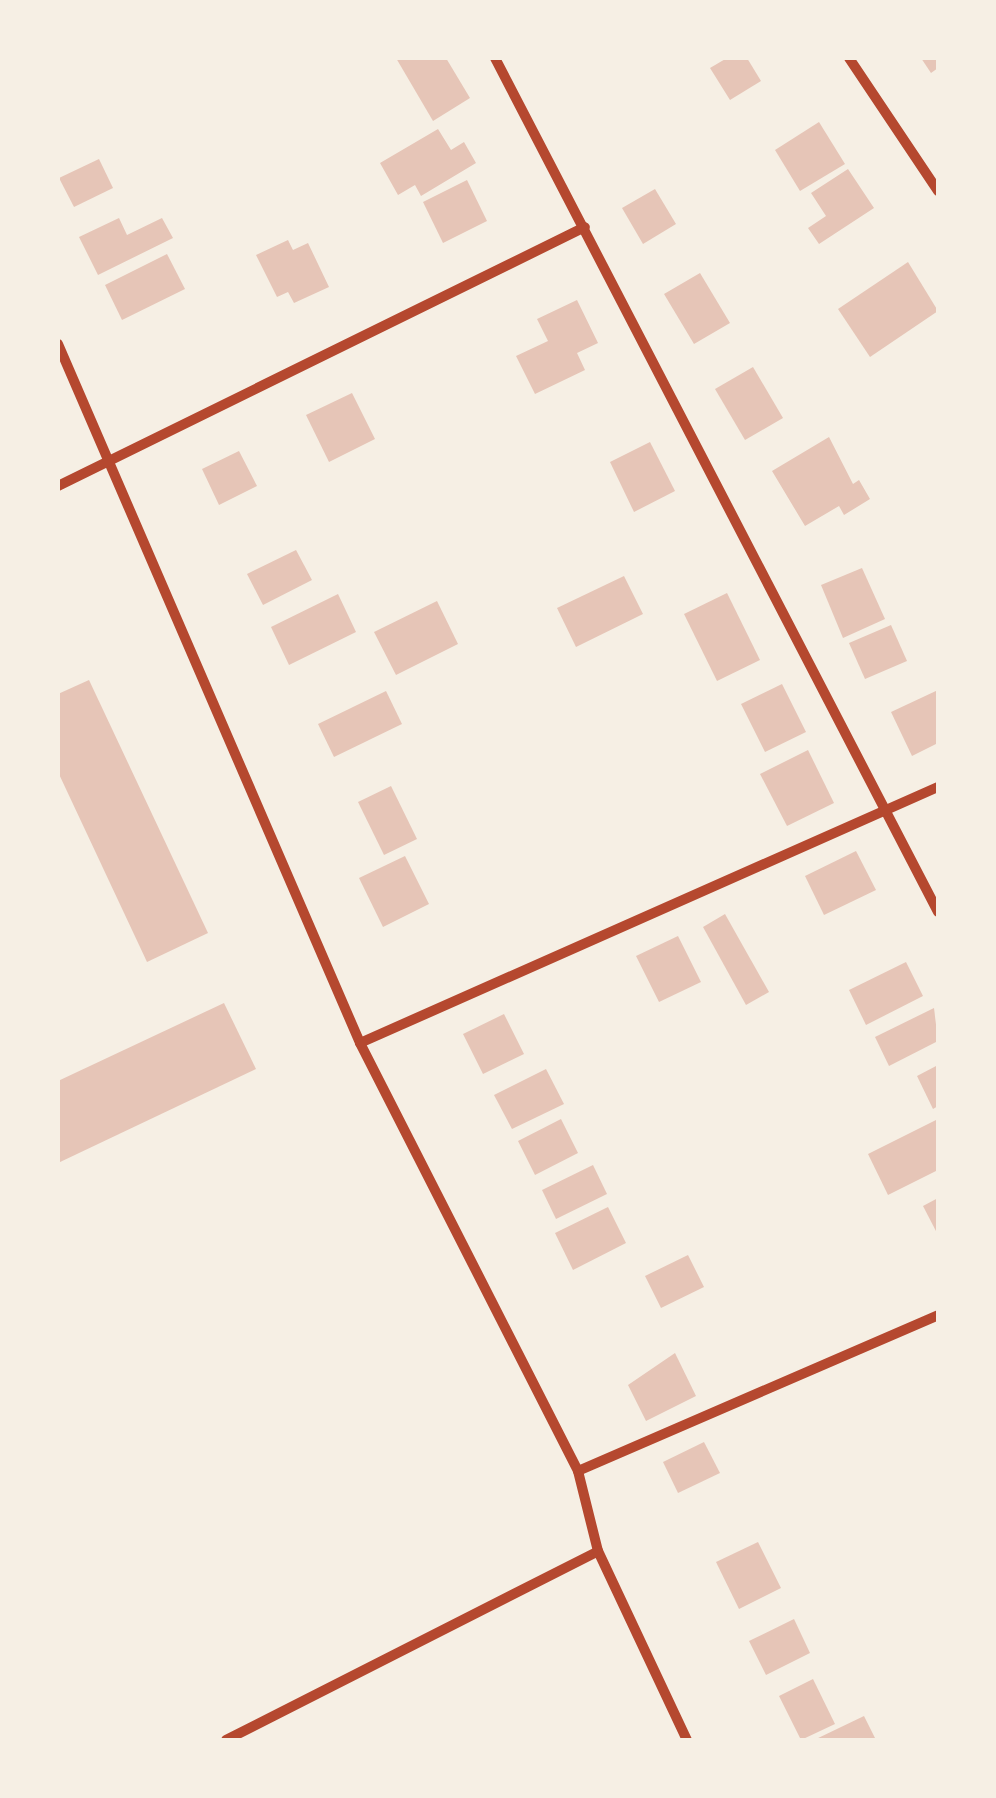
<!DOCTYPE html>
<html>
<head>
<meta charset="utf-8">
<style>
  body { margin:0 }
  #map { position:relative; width:996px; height:1798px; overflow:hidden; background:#f6efe4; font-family:"PT Serif",serif }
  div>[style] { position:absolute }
  .building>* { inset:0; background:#e6c5b7 }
  .minor>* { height:10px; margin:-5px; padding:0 5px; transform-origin:5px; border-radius:5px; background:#b5482f }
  span { translate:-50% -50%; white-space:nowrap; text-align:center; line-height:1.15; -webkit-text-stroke:9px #f6efe4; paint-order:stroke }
  .frame { position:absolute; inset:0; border:60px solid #f6efe4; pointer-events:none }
</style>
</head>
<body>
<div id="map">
  <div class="building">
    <i style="clip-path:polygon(396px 58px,446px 58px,470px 98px,433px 121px)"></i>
    <i style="clip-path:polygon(727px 58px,747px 58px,761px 81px,730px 100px,710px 68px)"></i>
    <i style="clip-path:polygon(921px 58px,938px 58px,938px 68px,931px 73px)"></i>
    <i style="clip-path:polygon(819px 122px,845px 164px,800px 191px,775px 150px)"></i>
    <i style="clip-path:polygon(438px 129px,451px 150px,464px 142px,476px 163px,421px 196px,415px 185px,398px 195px,380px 163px)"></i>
    <i style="clip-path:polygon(99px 159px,113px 188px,74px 207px,59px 178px)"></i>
    <i style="clip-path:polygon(848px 169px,874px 208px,819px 244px,808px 228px,826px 216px,811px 193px)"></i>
    <i style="clip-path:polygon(467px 180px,487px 221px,443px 243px,423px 202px)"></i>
    <i style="clip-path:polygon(655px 189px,676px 224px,643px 244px,622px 208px)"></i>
    <i style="clip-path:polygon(119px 218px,127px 235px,162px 218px,173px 238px,98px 275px,79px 237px)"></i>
    <i style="clip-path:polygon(288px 240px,293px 250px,308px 243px,329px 287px,294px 303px,288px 292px,277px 297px,256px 255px)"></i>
    <i style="clip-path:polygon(167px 254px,185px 289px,122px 320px,105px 285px)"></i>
    <i style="clip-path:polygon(908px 262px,938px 311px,870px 357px,838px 309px)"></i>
    <i style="clip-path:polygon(700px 273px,730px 323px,694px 344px,664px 294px)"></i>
    <i style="clip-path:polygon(577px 300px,598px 343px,577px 353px,585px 370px,535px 394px,516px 356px,548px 341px,537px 319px)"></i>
    <i style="clip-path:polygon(753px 367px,783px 418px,745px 440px,715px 389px)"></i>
    <i style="clip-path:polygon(352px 393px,375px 439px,329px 462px,306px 415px)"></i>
    <i style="clip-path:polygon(829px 437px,853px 484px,859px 480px,870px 499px,844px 515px,839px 506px,805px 526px,772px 471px)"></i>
    <i style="clip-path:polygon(650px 442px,675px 491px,634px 512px,610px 462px)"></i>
    <i style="clip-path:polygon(239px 451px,257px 486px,219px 505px,202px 469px)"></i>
    <i style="clip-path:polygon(296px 550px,312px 580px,263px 605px,247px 574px)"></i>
    <i style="clip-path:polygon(862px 568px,885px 619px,843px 638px,821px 585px)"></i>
    <i style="clip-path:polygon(624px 576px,643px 614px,576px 647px,557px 608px)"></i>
    <i style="clip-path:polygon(727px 593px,760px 660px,717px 681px,684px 614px)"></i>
    <i style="clip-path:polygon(338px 594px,356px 632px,289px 665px,271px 627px)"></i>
    <i style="clip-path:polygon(437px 601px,458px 644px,396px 675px,374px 632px)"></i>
    <i style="clip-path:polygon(891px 625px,907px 661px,865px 679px,849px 643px)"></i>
    <i style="clip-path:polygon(89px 680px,208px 933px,147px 962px,58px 772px,58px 694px)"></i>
    <i style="clip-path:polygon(782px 684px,806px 732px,765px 752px,741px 704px)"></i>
    <i style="clip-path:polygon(938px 690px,938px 743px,912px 756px,891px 712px)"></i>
    <i style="clip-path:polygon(386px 691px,402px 724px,334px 757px,318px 724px)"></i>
    <i style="clip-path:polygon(808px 750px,834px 803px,787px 826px,760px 774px)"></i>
    <i style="clip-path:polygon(391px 786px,417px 839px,384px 855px,358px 802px)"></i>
    <i style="clip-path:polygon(856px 851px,876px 890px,824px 915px,805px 876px)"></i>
    <i style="clip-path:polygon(405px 856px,429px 904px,383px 927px,359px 878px)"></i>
    <i style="clip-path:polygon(725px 914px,769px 992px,746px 1005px,703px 927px)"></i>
    <i style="clip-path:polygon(678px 936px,701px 982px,659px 1002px,636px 956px)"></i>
    <i style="clip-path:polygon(906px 962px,923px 996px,866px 1025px,849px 990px)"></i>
    <i style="clip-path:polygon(224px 1003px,256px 1069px,58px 1163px,58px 1081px)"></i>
    <i style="clip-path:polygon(934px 1008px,938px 1041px,889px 1066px,875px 1037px)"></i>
    <i style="clip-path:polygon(504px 1014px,524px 1054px,483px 1074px,463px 1034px)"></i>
    <i style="clip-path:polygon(938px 1065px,938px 1106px,933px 1109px,917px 1076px)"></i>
    <i style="clip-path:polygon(546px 1069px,564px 1104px,512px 1129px,494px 1095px)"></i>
    <i style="clip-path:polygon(561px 1119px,578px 1153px,535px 1175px,518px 1141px)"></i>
    <i style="clip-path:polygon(938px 1119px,938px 1170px,888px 1195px,868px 1154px)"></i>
    <i style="clip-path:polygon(593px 1165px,607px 1194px,556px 1219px,542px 1190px)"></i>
    <i style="clip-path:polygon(938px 1198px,938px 1235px,923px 1206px)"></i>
    <i style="clip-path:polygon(608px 1207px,626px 1243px,573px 1270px,555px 1233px)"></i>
    <i style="clip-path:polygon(688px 1255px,704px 1287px,661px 1308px,645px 1276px)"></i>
    <i style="clip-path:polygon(675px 1353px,696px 1396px,646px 1421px,628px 1385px)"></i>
    <i style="clip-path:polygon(704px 1442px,720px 1473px,678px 1493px,663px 1462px)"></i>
    <i style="clip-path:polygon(758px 1542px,781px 1588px,739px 1609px,716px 1562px)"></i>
    <i style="clip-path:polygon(794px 1619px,810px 1653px,766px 1675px,749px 1641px)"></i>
    <i style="clip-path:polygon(813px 1679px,835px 1724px,801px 1740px,779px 1696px)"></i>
    <i style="clip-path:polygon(864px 1716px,876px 1740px,814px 1740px)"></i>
  </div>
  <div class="minor">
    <i style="left:495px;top:58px;width:962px;rotate:62.58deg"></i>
    <i style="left:849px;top:58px;width:160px;rotate:56.2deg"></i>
    <i style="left:58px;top:344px;width:761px;rotate:66.63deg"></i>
    <i style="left:360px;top:1043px;width:480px;rotate:63deg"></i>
    <i style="left:578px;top:1471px;width:82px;rotate:76deg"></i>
    <i style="left:598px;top:1551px;width:209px;rotate:64.8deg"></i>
    <i style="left:58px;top:486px;width:587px;rotate:-26.17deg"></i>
    <i style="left:360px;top:1043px;width:632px;rotate:-23.89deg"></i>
    <i style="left:578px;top:1471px;width:392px;rotate:-23.4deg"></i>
    <i style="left:226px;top:1740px;width:417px;rotate:-26.9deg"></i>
  </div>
  <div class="frame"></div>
</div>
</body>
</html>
